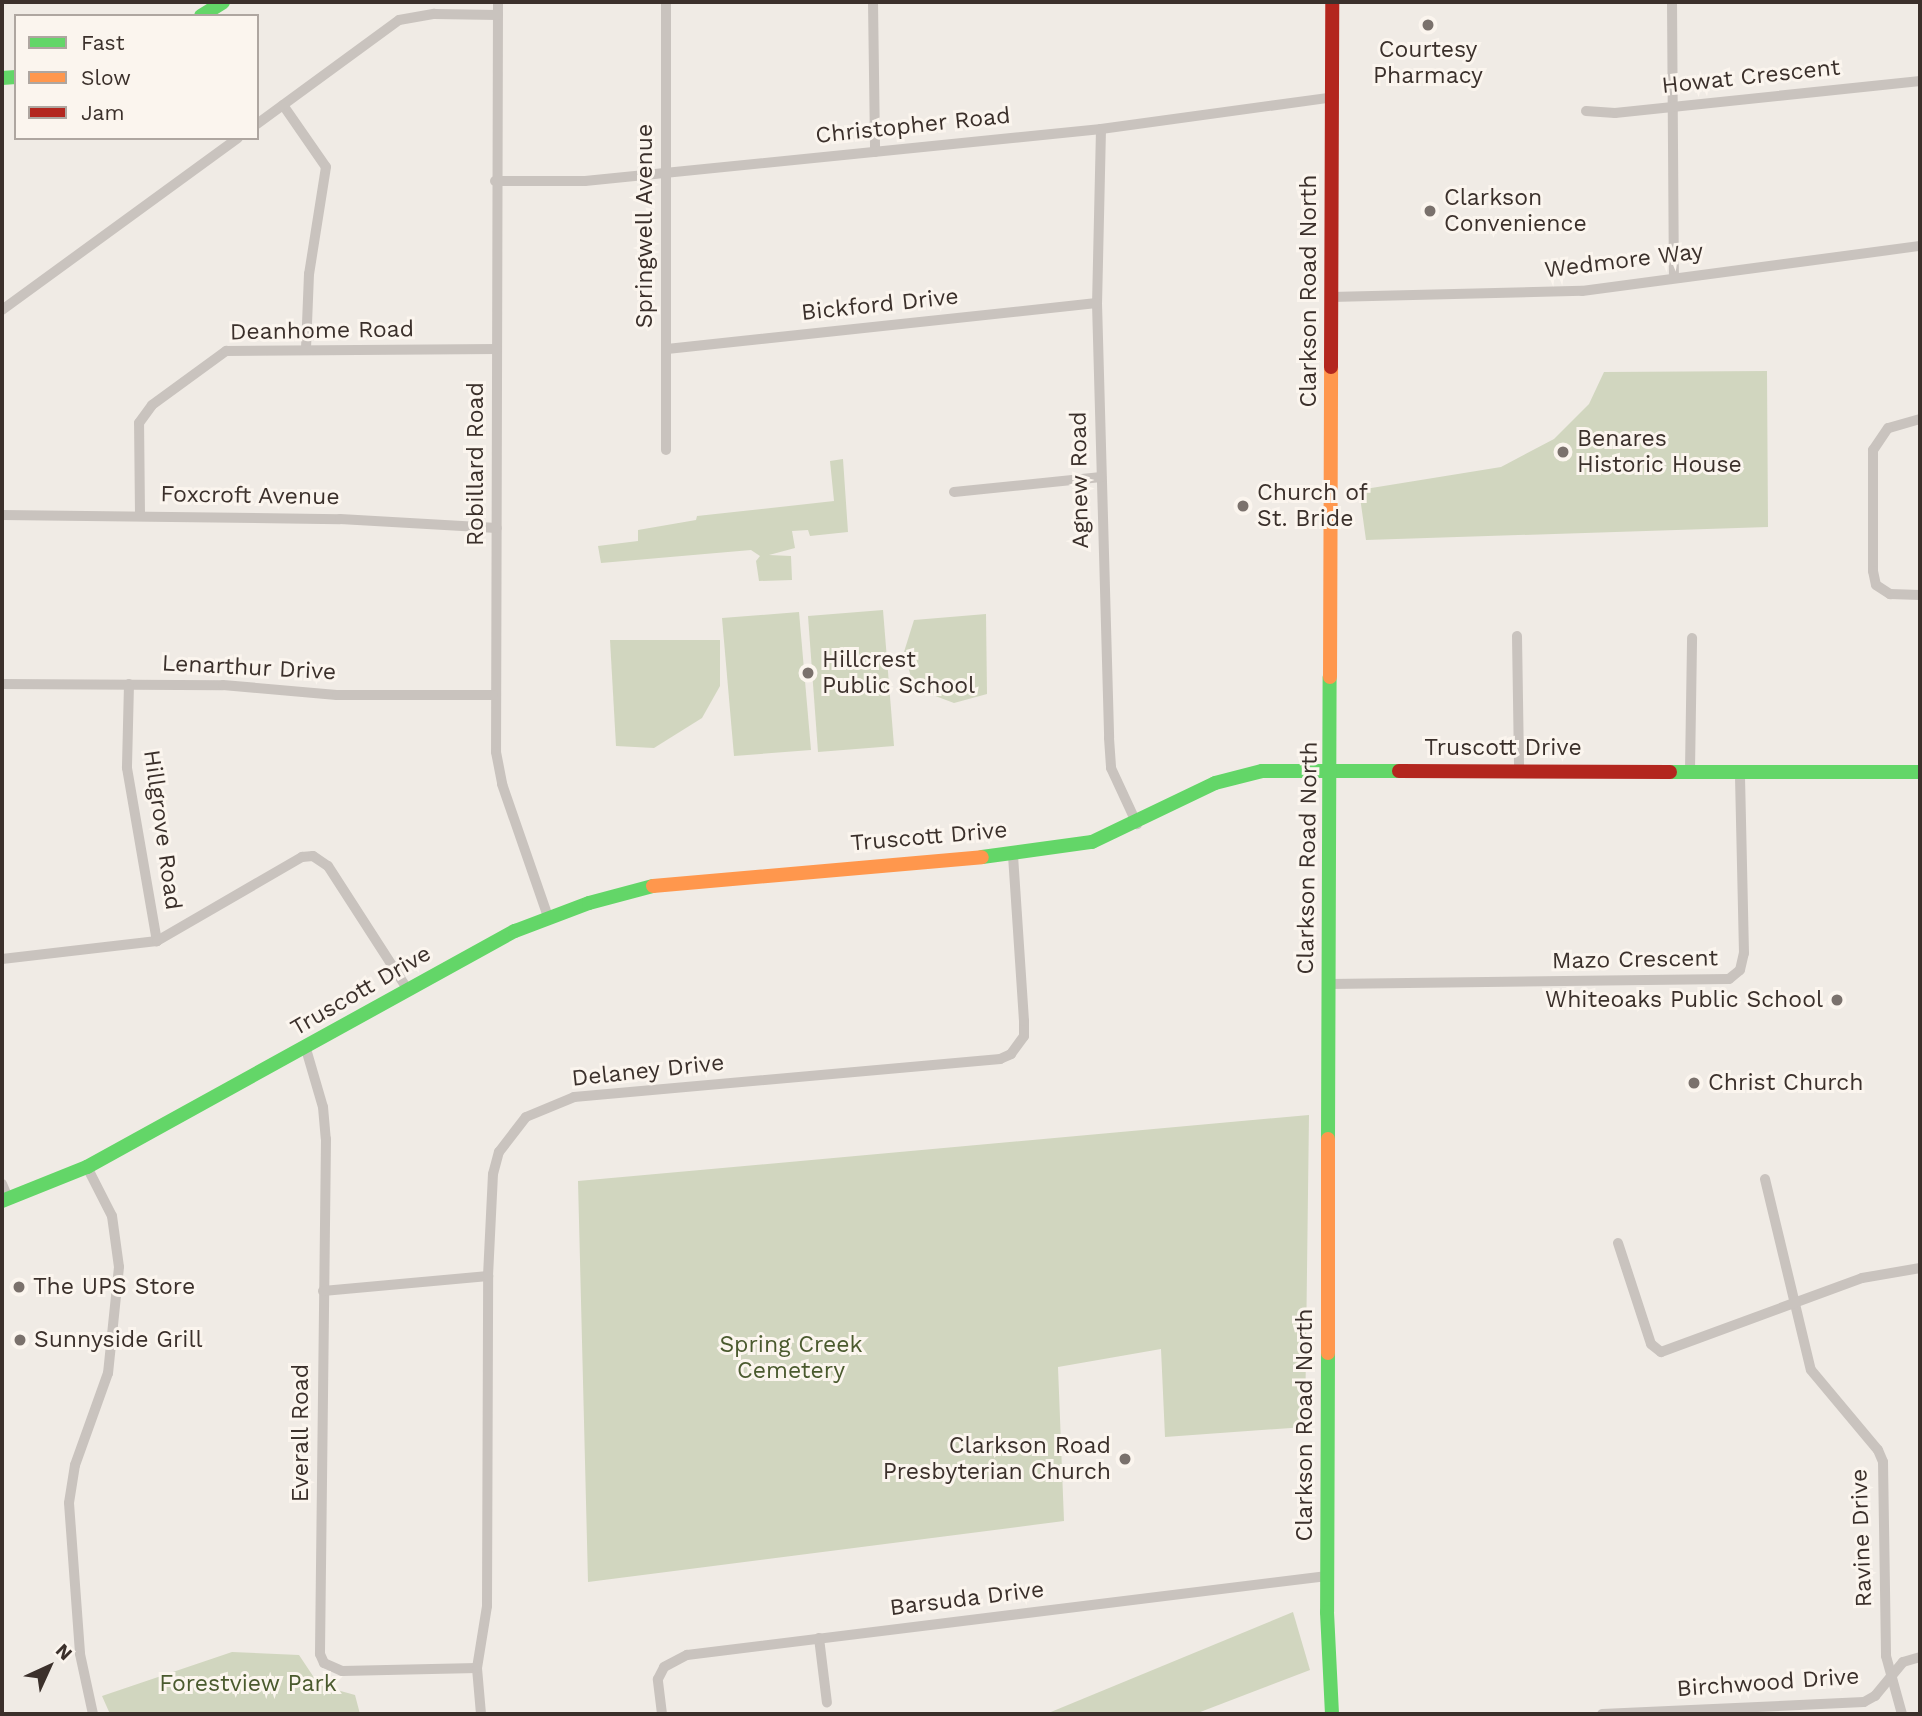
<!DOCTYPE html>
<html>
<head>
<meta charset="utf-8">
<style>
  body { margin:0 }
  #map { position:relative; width:1922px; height:1716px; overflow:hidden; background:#f0ebe5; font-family:"Work Sans",sans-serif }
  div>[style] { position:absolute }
  .green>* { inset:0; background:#d1d6bf }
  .street>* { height:10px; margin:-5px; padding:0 5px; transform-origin:5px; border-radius:5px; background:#c9c3be }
  .fast>* { height:14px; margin:-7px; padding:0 7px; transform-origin:7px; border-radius:7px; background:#63d668 }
  .slow>* { height:14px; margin:-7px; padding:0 7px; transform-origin:7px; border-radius:7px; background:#ff974d }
  .jam>* { height:14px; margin:-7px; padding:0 7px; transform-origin:7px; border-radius:7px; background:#b3261e }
  .dots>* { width:19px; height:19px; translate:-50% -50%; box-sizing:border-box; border:4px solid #fbf5ee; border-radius:50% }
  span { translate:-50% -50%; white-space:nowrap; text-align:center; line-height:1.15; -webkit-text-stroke:6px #fbf5ee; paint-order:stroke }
  .poi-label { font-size:23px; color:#3b302b }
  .left { translate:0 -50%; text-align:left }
  .right { translate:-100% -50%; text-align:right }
  .street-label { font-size:23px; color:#3b302b }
  .park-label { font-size:23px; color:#4a5a2e }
  .frame { position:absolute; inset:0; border:4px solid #3b302b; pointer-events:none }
  .legend { position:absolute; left:14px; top:14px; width:245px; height:126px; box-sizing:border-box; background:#fbf5ee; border:2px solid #aea6a0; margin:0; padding:9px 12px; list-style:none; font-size:21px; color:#3b302b }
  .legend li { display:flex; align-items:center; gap:14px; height:35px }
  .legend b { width:35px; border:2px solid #aea6a0 }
  .north { position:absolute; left:14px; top:1632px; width:70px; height:70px; -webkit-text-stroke:5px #fbf5ee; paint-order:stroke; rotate:45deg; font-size:19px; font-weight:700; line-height:28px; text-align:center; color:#3b302b }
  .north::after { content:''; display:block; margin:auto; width:24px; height:32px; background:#3b302b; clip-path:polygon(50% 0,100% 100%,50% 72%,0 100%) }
</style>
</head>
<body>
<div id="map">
  <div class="green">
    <i style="clip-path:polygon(1767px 371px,1768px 527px,1366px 540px,1359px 490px,1501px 467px,1554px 439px,1589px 404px,1604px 372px)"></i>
    <i style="clip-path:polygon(843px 459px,848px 532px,810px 536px,808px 530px,792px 531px,795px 548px,769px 555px,791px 556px,792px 580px,759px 581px,756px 561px,760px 556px,751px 550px,601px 563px,598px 546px,638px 541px,638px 530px,696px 520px,697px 516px,834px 501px,830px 461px)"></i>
    <i style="clip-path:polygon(883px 610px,894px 746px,818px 752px,808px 616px)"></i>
    <i style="clip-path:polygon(799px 612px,811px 750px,734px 756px,722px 618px)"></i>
    <i style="clip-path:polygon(986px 614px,987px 694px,954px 703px,922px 691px,911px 677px,904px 652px,914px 620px)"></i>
    <i style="clip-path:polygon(610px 640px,720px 640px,720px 686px,702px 718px,654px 748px,616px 746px)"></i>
    <i style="clip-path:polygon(1309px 1115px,1305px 1427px,1165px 1437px,1161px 1349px,1058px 1367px,1064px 1521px,588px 1582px,578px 1181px)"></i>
    <i style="clip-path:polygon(1293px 1612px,1310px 1670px,1195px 1714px,1046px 1714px)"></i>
    <i style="clip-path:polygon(232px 1652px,299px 1655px,319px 1685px,355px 1695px,360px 1714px,110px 1714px,102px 1696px)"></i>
  </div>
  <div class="street">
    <i style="left:498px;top:2px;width:750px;rotate:90.15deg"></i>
    <i style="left:496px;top:752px;width:33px;rotate:79deg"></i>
    <i style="left:502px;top:784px;width:141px;rotate:70.9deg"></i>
    <i style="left:873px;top:2px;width:150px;rotate:89.2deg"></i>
    <i style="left:1672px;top:2px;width:275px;rotate:89.6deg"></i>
    <i style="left:283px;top:105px;width:75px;rotate:55.3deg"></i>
    <i style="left:326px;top:167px;width:108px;rotate:99deg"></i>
    <i style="left:309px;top:274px;width:75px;rotate:92.3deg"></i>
    <i style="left:1586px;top:111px;width:29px;rotate:4deg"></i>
    <i style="left:1615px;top:113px;width:307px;rotate:-6deg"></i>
    <i style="left:257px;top:124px;width:176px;rotate:-36.2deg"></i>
    <i style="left:399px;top:20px;width:36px;rotate:-10deg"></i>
    <i style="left:434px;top:14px;width:64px;rotate:0.9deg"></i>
    <i style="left:1101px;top:129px;width:174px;rotate:91.3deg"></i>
    <i style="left:1097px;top:303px;width:435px;rotate:88.4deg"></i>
    <i style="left:1109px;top:738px;width:30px;rotate:86deg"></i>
    <i style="left:1111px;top:768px;width:62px;rotate:65.1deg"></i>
    <i style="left:495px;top:181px;width:90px"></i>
    <i style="left:585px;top:181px;width:519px;rotate:-5.75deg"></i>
    <i style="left:1101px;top:129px;width:235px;rotate:-7.8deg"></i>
    <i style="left:1331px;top:297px;width:251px;rotate:-1.4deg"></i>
    <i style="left:1582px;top:291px;width:341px;rotate:-7.6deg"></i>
    <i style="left:2px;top:310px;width:292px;rotate:-36.1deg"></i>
    <i style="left:667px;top:349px;width:432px;rotate:-6.1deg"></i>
    <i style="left:1920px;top:419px;width:33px;rotate:164deg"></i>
    <i style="left:1888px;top:428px;width:27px;rotate:124deg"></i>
    <i style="left:1873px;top:450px;width:121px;rotate:90deg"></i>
    <i style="left:1873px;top:571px;width:14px;rotate:78deg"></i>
    <i style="left:1876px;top:585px;width:17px;rotate:33deg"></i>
    <i style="left:1890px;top:594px;width:30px;rotate:2deg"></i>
    <i style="left:666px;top:450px;width:448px;rotate:-90deg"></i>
    <i style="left:954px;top:492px;width:148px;rotate:-5.8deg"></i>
    <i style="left:140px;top:514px;width:91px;rotate:-90.6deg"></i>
    <i style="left:139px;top:423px;width:22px;rotate:-54deg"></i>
    <i style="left:152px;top:405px;width:92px;rotate:-36.1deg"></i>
    <i style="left:226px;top:351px;width:271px;rotate:-0.4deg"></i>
    <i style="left:2px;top:515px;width:338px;rotate:0.7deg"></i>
    <i style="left:340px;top:519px;width:157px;rotate:3.3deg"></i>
    <i style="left:1517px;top:636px;width:134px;rotate:89.1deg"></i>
    <i style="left:2px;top:684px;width:221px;rotate:0.3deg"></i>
    <i style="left:223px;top:685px;width:114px;rotate:5deg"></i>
    <i style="left:337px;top:695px;width:156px"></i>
    <i style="left:129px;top:684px;width:84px;rotate:91.4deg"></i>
    <i style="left:127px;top:768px;width:176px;rotate:80.2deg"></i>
    <i style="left:1690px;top:770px;width:132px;rotate:-89.1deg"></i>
    <i style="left:2px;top:959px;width:156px;rotate:-6.6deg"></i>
    <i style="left:157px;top:941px;width:168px;rotate:-30.1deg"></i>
    <i style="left:302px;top:857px;width:11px;rotate:-5deg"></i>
    <i style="left:313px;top:856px;width:18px;rotate:34deg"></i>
    <i style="left:328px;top:866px;width:148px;rotate:57.2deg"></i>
    <i style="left:1329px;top:984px;width:400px;rotate:-0.7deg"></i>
    <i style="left:1729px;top:979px;width:14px;rotate:-39deg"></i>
    <i style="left:1740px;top:970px;width:17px;rotate:-77deg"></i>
    <i style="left:1744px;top:953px;width:181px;rotate:-91.3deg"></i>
    <i style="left:306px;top:1049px;width:60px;rotate:73.7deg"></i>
    <i style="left:323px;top:1107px;width:32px;rotate:85deg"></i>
    <i style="left:326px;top:1139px;width:515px;rotate:90.67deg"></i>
    <i style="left:320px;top:1654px;width:10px;rotate:66deg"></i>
    <i style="left:324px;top:1663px;width:20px;rotate:24deg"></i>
    <i style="left:342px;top:1671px;width:135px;rotate:-1.3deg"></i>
    <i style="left:87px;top:1167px;width:55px;rotate:63deg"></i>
    <i style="left:112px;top:1216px;width:51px;rotate:82.2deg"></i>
    <i style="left:119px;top:1267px;width:107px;rotate:95.9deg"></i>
    <i style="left:108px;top:1373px;width:98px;rotate:109.7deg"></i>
    <i style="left:75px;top:1465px;width:38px;rotate:99deg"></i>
    <i style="left:69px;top:1503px;width:151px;rotate:85.8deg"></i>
    <i style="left:80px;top:1654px;width:61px;rotate:77.8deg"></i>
    <i style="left:1765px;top:1179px;width:196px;rotate:76.5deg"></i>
    <i style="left:1811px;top:1370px;width:104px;rotate:50.1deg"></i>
    <i style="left:1878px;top:1450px;width:13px;rotate:67deg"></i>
    <i style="left:1883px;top:1462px;width:194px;rotate:89.1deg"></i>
    <i style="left:1886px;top:1656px;width:60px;rotate:74.6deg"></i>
    <i style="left:2px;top:1184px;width:15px;rotate:67deg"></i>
    <i style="left:1618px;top:1243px;width:106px;rotate:71.9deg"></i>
    <i style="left:1651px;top:1344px;width:13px;rotate:39deg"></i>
    <i style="left:1661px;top:1352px;width:214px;rotate:-20.2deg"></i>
    <i style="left:1862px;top:1278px;width:59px;rotate:-9.8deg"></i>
    <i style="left:323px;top:1291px;width:166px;rotate:-5.2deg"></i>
    <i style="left:819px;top:1638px;width:65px;rotate:83deg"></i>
    <i style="left:481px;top:1714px;width:46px;rotate:-95deg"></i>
    <i style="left:477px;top:1668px;width:63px;rotate:-80.8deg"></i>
    <i style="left:487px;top:1606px;width:330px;rotate:-89.8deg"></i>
    <i style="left:488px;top:1276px;width:102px;rotate:-87.2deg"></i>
    <i style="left:493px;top:1174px;width:23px;rotate:-75deg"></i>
    <i style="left:499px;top:1152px;width:44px;rotate:-52.4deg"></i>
    <i style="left:526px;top:1117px;width:52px;rotate:-22.6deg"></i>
    <i style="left:574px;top:1097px;width:428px;rotate:-5.1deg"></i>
    <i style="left:1000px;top:1059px;width:12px;rotate:-24deg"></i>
    <i style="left:1011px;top:1054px;width:22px;rotate:-54deg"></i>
    <i style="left:1024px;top:1036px;width:15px;rotate:-90deg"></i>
    <i style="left:1024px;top:1021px;width:167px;rotate:-93.8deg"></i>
    <i style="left:662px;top:1714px;width:35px;rotate:-97deg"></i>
    <i style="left:658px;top:1679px;width:13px;rotate:-63deg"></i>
    <i style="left:664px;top:1667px;width:26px;rotate:-28deg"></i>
    <i style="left:687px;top:1655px;width:645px;rotate:-7.04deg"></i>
    <i style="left:1602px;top:1714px;width:262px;rotate:-2.6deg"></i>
    <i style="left:1864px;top:1702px;width:13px;rotate:-29deg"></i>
    <i style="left:1875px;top:1696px;width:44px;rotate:-50.5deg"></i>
    <i style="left:1903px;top:1662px;width:18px;rotate:-16deg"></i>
  </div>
  <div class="fast">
    <i style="left:201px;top:16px;width:26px;rotate:-32deg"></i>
    <i style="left:2px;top:78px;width:14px;rotate:-4deg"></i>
    <i style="left:1670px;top:772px;width:250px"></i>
    <i style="left:982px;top:857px;width:111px;rotate:-7.8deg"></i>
    <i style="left:1092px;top:842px;width:136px;rotate:-25.6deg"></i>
    <i style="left:1215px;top:783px;width:49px;rotate:-14.3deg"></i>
    <i style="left:1262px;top:771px;width:137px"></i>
    <i style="left:1328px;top:1139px;width:462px;rotate:-89.8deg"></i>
    <i style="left:2px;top:1201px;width:92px;rotate:-21.8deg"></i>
    <i style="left:87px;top:1167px;width:489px;rotate:-28.9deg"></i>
    <i style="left:515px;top:931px;width:79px;rotate:-20.7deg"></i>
    <i style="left:589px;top:903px;width:66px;rotate:-14.9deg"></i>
    <i style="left:1328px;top:1353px;width:259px;rotate:90.2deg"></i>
    <i style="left:1327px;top:1612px;width:102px;rotate:87.2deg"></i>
  </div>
  <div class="slow">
    <i style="left:1330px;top:677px;width:310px;rotate:-89.8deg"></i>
    <i style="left:653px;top:886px;width:330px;rotate:-5deg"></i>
    <i style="left:1328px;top:1353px;width:214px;rotate:-90deg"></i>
  </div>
  <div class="jam">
    <i style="left:1331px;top:367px;width:365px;rotate:-89.8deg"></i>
    <i style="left:1399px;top:771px;width:271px;rotate:0.2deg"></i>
  </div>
  <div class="dots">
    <i style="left:1428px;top:25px;background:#7a716c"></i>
    <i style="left:1430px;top:211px;background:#7a716c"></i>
    <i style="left:1563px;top:452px;background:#7a716c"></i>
    <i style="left:1243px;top:506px;background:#7a716c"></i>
    <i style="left:808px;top:673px;background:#7a716c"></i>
    <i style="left:1837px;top:1000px;background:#7a716c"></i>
    <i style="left:1694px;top:1083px;background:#7a716c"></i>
    <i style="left:19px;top:1287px;background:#7a716c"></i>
    <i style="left:20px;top:1340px;background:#7a716c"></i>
    <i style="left:1125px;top:1459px;background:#7a716c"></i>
  </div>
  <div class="poi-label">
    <span style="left:1428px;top:63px">Courtesy<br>Pharmacy</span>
    <span class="left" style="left:1444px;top:211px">Clarkson<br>Convenience</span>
    <span class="left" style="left:1577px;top:452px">Benares<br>Historic House</span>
    <span class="left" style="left:1257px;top:506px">Church of<br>St. Bride</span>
    <span class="left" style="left:822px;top:673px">Hillcrest<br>Public School</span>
    <span class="right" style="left:1823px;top:1000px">Whiteoaks Public School</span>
    <span class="left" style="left:1708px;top:1083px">Christ Church</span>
    <span class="left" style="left:33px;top:1287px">The UPS Store</span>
    <span class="left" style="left:34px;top:1340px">Sunnyside Grill</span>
    <span class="right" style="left:1111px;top:1459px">Clarkson Road<br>Presbyterian Church</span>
  </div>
  <div class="street-label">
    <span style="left:1751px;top:77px;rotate:-6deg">Howat Crescent</span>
    <span style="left:913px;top:126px;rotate:-6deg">Christopher Road</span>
    <span style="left:645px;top:226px;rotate:-90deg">Springwell Avenue</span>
    <span style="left:1624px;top:261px;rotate:-7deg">Wedmore Way</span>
    <span style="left:1309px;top:291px;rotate:-90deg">Clarkson Road North</span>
    <span style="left:880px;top:305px;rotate:-6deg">Bickford Drive</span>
    <span style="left:322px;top:331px;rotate:-1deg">Deanhome Road</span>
    <span style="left:476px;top:464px;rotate:-90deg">Robillard Road</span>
    <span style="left:1080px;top:480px;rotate:-91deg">Agnew Road</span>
    <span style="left:250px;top:496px;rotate:1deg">Foxcroft Avenue</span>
    <span style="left:249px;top:668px;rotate:3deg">Lenarthur Drive</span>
    <span style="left:1503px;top:748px">Truscott Drive</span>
    <span style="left:162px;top:830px;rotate:82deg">Hillgrove Road</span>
    <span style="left:929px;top:837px;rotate:-5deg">Truscott Drive</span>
    <span style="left:1308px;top:858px;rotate:-89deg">Clarkson Road North</span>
    <span style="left:1635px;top:960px;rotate:-1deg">Mazo Crescent</span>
    <span style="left:361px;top:991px;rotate:-30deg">Truscott Drive</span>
    <span style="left:648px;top:1071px;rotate:-6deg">Delaney Drive</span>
    <span style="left:1305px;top:1425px;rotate:-90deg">Clarkson Road North</span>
    <span style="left:301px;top:1433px;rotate:-90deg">Everall Road</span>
    <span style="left:1862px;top:1538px;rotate:-92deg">Ravine Drive</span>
    <span style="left:967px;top:1599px;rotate:-7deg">Barsuda Drive</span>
    <span style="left:1768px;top:1683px;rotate:-4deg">Birchwood Drive</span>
  </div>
  <div class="park-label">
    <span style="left:791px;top:1358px">Spring Creek<br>Cemetery</span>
    <span style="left:248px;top:1684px">Forestview Park</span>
  </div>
  <div class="frame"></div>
  <ul class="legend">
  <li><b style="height:9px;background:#63d668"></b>Fast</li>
  <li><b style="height:9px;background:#ff974d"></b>Slow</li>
  <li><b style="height:9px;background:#b3261e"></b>Jam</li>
  </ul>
  <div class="north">N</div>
</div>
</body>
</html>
